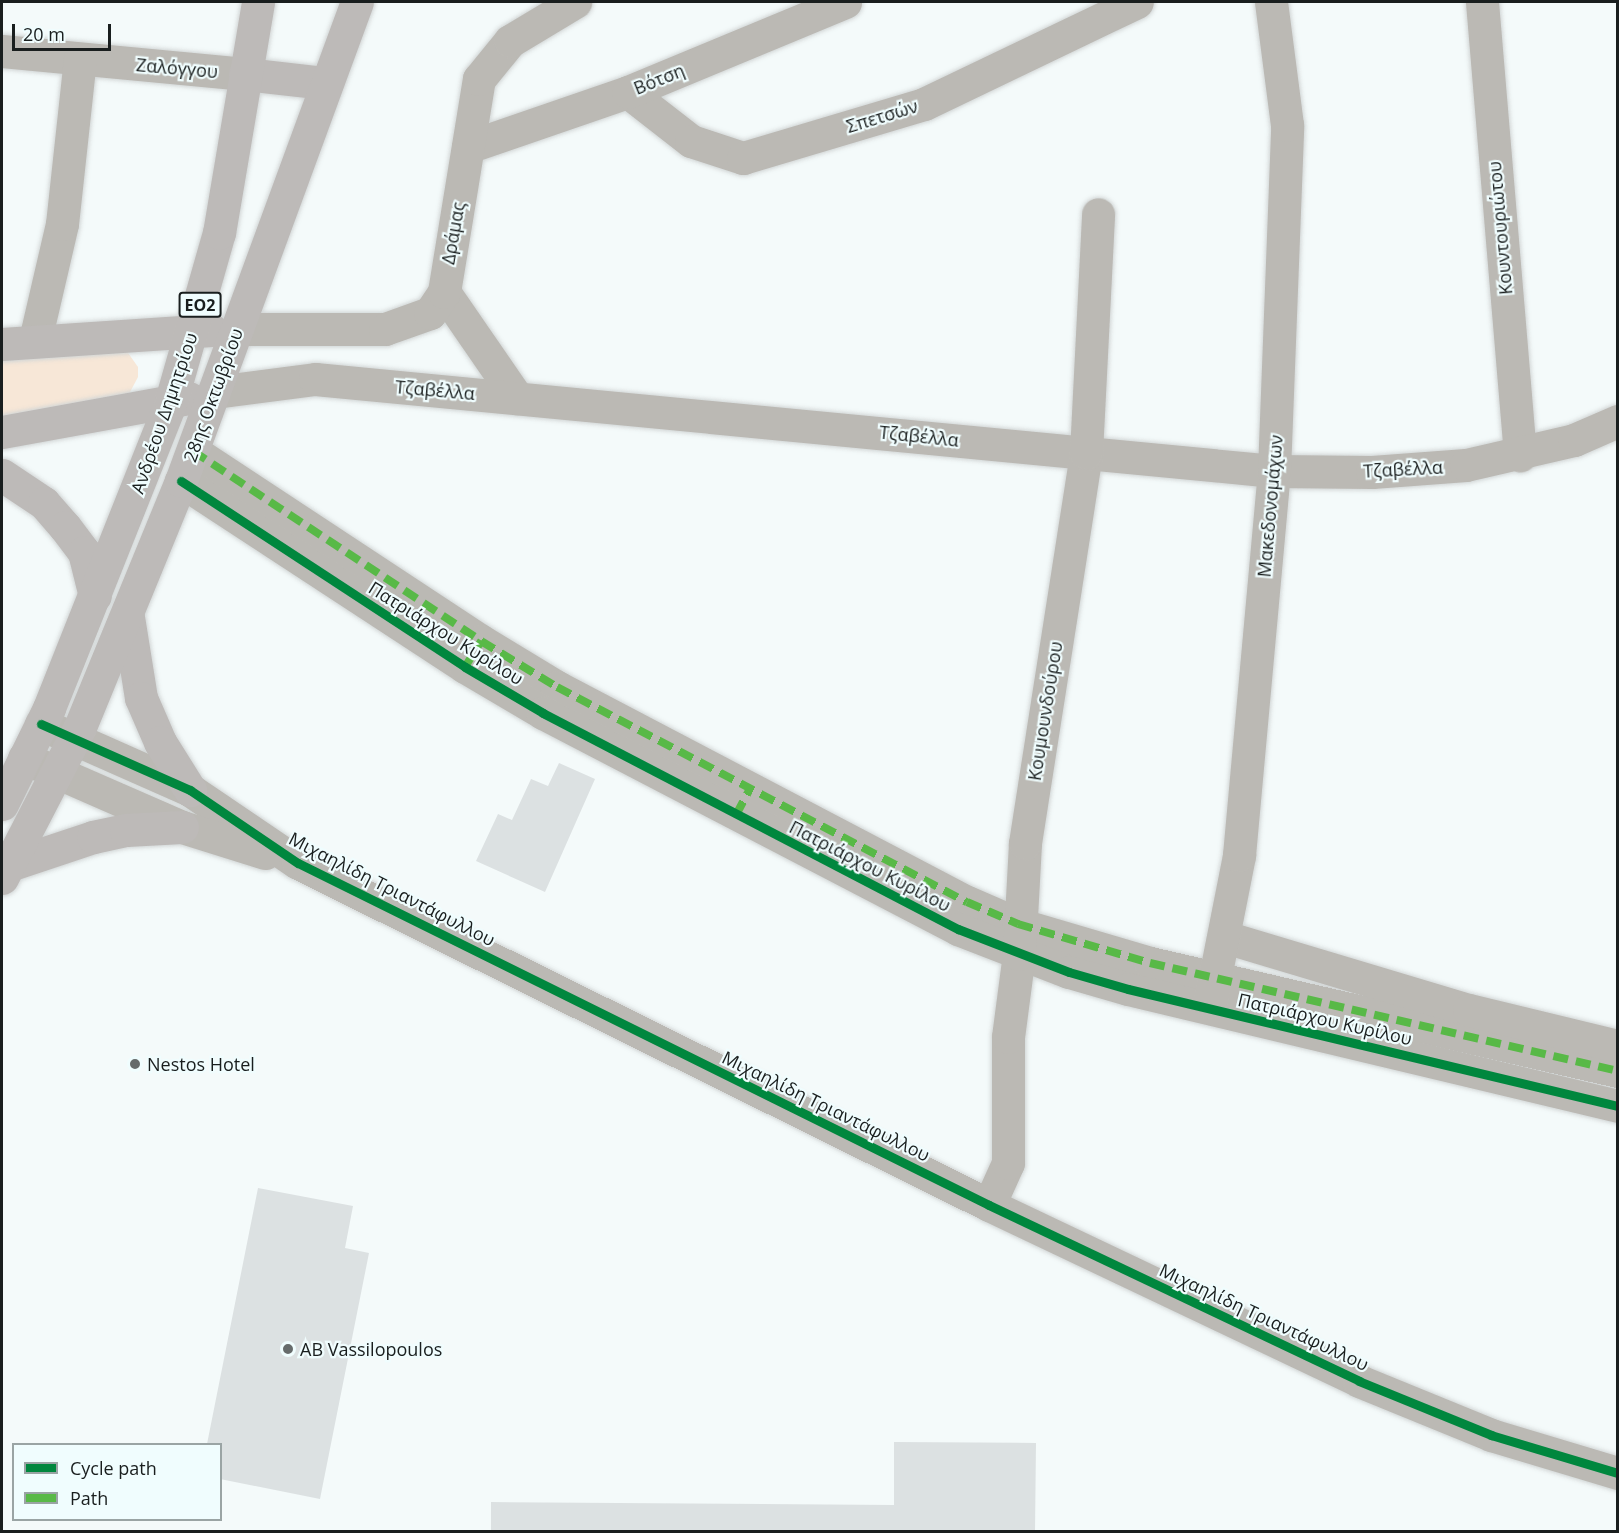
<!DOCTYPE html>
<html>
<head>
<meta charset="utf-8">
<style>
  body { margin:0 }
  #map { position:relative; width:1619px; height:1533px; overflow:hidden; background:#f4fafa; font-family:"Open Sans",sans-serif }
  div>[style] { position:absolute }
  .green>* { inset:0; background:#f7e7d7 }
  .building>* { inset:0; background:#dce1e2 }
  .roads { filter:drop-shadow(0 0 2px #d2d6d6) drop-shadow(0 0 2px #d2d6d6) }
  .minor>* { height:33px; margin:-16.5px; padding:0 16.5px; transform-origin:16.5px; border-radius:16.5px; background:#bbb9b4 }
  .major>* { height:33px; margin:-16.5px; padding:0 16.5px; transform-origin:16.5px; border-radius:16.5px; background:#bdbab8 }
  .quiet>* { height:8px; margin-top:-4px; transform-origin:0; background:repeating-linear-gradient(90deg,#58b947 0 15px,transparent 0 23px) }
  .cycleway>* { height:9px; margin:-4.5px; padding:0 4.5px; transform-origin:4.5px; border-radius:4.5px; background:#00873e }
  .dots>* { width:16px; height:16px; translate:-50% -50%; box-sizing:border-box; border:3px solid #f0fdfe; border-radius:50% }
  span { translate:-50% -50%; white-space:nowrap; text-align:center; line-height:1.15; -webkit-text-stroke:4.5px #f0fdfe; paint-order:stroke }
  .shield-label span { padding:2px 4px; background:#f0fdfe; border:2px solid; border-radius:4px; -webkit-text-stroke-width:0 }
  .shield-label { font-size:16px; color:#191e1e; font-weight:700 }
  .street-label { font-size:18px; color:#191e1e }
  .poi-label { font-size:18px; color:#191e1e }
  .left { translate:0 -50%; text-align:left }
  .frame { position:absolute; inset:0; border:3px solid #191e1e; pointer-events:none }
  .legend { position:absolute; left:12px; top:1443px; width:210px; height:78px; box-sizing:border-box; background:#f0fdfe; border:2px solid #9aa4a4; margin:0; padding:8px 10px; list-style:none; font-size:18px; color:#191e1e }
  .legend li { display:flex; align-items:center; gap:12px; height:30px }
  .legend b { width:30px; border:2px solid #9aa4a4 }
  .scale { position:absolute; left:12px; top:24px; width:99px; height:27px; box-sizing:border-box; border:3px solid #191e1e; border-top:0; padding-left:8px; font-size:18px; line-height:21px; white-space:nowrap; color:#191e1e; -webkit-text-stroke:4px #f0fdfe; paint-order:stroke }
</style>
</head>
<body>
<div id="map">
  <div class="green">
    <i style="clip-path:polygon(126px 350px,138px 367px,138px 377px,129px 394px,2px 421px,2px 351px)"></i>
  </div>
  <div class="building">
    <i style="clip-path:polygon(559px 763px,595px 779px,545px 892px,476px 861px,498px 814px,512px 820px,531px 779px,548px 786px)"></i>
    <i style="clip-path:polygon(258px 1188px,353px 1206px,345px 1248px,369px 1253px,320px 1499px,220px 1479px,220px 1444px,207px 1444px)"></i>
    <i style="clip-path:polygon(894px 1442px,1036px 1443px,1035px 1532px,491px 1532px,491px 1502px,894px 1505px)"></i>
  </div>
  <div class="roads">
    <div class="minor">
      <i style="left:1482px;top:2px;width:455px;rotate:85.2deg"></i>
      <i style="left:2px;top:51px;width:244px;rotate:5.4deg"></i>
      <i style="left:628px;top:92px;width:80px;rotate:37.9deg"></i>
      <i style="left:691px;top:141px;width:55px;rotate:18.1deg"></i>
      <i style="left:743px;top:158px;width:189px;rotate:-16.6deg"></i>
      <i style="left:924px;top:104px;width:236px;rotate:-25.6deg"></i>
      <i style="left:468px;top:147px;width:169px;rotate:-19deg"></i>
      <i style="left:628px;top:92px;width:235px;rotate:-22.5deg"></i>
      <i style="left:444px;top:292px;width:129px;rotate:55.4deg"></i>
      <i style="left:237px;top:329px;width:148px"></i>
      <i style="left:385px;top:329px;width:48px;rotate:-19.6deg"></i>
      <i style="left:430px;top:313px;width:25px;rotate:-56deg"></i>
      <i style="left:444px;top:292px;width:216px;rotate:-80.7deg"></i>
      <i style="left:479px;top:79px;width:49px;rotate:-50.8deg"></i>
      <i style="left:510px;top:41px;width:76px;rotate:-31deg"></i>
      <i style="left:35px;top:340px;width:119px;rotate:-76.9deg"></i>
      <i style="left:62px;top:224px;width:166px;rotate:-83.8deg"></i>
      <i style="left:215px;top:392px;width:101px;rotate:-7.4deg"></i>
      <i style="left:315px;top:379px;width:963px;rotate:5.48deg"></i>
      <i style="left:1274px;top:471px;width:98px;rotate:0.6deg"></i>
      <i style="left:1372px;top:472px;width:94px;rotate:-4.3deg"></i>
      <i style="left:1466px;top:465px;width:111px;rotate:-13deg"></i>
      <i style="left:1574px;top:440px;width:48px;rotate:-23.4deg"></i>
      <i style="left:193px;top:451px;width:345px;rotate:33.4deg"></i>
      <i style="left:481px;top:641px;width:89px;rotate:31.2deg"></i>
      <i style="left:557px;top:687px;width:463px;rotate:27.7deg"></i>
      <i style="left:967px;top:902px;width:56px;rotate:23.3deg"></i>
      <i style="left:1018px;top:924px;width:138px;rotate:16.5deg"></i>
      <i style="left:1150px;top:963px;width:480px;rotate:13deg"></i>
      <i style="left:181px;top:481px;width:339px;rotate:33.2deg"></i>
      <i style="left:465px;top:667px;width:91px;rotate:30.5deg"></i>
      <i style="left:543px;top:713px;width:468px;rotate:27.5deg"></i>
      <i style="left:958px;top:929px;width:119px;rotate:21.2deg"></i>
      <i style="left:1069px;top:972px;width:61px;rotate:16.1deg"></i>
      <i style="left:1128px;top:989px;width:504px;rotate:13.43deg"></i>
      <i style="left:41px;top:724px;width:163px;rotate:23.9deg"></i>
      <i style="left:190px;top:790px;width:130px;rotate:34.1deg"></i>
      <i style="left:298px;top:863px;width:771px;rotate:26.33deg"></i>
      <i style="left:989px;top:1205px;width:410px;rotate:25.4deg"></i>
      <i style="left:1359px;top:1381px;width:143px;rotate:22.2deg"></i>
      <i style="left:1491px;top:1435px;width:133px;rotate:16.7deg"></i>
      <i style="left:24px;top:758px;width:172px;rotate:23.6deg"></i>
      <i style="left:182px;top:827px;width:87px;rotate:17.4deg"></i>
      <i style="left:1225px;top:937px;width:255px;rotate:16.7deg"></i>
      <i style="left:1469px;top:1010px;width:153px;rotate:13.6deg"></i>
      <i style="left:1210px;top:1002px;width:150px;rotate:-78.8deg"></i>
      <i style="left:1239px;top:855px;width:386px;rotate:-84.8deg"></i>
      <i style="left:1274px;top:471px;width:346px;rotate:-87.8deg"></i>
      <i style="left:1287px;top:125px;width:124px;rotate:-97.4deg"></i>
      <i style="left:989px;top:1205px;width:46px;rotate:-65.7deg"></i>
      <i style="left:1008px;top:1163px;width:126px;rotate:-90deg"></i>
      <i style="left:1008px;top:1037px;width:84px;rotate:-82.5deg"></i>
      <i style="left:1019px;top:954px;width:111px;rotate:-86.9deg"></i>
      <i style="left:1025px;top:843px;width:395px;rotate:-81.1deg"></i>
      <i style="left:1086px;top:453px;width:239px;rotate:-87.1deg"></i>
    </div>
    <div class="major">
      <i style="left:245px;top:74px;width:81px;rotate:6.4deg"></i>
      <i style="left:2px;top:344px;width:210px;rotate:-3.8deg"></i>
      <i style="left:2px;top:432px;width:190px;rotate:-10.3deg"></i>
      <i style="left:2px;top:475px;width:50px;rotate:33.7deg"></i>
      <i style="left:44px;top:503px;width:32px;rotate:49deg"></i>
      <i style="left:65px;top:527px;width:31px;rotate:53deg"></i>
      <i style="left:84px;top:552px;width:45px;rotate:76deg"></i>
      <i style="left:128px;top:617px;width:82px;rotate:80.9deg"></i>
      <i style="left:141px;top:698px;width:48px;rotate:66.6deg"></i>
      <i style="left:160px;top:742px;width:57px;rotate:58deg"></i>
      <i style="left:2px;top:804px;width:107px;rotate:-63.9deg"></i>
      <i style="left:49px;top:708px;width:330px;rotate:-68.3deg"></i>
      <i style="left:171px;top:401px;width:175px;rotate:-74.1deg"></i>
      <i style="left:219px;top:233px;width:234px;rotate:-80.4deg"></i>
      <i style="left:9px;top:865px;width:89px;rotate:-18.4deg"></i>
      <i style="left:93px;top:837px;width:34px;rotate:-12deg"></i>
      <i style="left:126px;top:830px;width:56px;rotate:-3.1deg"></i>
      <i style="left:2px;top:878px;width:170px;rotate:-62.7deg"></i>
      <i style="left:80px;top:727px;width:266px;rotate:-67.7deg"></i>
      <i style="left:181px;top:481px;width:510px;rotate:-69.83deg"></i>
    </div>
  </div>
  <div class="quiet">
    <i style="left:193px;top:451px;width:345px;rotate:33.4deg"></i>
    <i style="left:481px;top:641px;width:89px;rotate:31.2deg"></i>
    <i style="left:557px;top:687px;width:463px;rotate:27.7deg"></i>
    <i style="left:967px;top:902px;width:56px;rotate:23.3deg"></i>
    <i style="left:1018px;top:924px;width:138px;rotate:16.5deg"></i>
    <i style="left:1150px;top:963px;width:480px;rotate:13deg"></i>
    <i style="left:465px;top:667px;width:31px;rotate:-58deg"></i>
    <i style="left:736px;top:815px;width:27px;rotate:-62deg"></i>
  </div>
  <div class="cycleway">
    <i style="left:181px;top:481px;width:339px;rotate:33.2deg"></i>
    <i style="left:465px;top:667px;width:91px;rotate:30.5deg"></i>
    <i style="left:543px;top:713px;width:468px;rotate:27.5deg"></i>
    <i style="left:958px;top:929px;width:119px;rotate:21.2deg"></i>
    <i style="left:1069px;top:972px;width:61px;rotate:16.1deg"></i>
    <i style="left:1128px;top:989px;width:504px;rotate:13.43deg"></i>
    <i style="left:41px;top:724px;width:163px;rotate:23.9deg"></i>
    <i style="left:190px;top:790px;width:130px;rotate:34.1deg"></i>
    <i style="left:298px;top:863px;width:771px;rotate:26.33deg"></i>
    <i style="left:989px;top:1205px;width:410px;rotate:25.4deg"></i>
    <i style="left:1359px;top:1381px;width:143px;rotate:22.2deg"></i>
    <i style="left:1491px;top:1435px;width:133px;rotate:16.7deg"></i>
  </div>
  <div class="dots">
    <i style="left:135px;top:1064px;background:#666b6b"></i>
    <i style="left:288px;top:1349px;background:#666b6b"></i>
  </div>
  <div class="shield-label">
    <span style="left:200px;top:305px">ΕΟ2</span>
  </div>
  <div class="street-label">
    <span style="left:177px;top:68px;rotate:5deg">Ζαλόγγου</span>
    <span style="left:659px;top:79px;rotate:-22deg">Βότση</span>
    <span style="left:882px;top:116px;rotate:-17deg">Σπετσών</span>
    <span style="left:1500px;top:228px;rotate:-95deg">Κουντουριώτου</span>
    <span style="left:453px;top:233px;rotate:-80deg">Δράμας</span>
    <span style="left:435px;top:390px;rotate:5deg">Τζαβέλλα</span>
    <span style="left:213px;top:395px;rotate:-70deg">28ης Οκτωβρίου</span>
    <span style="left:164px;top:413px;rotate:-71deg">Ανδρέου Δημητρίου</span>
    <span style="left:919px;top:436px;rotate:6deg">Τζαβέλλα</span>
    <span style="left:1403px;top:469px;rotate:-3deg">Τζαβέλλα</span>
    <span style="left:1270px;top:506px;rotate:-85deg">Μακεδονομάχων</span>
    <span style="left:446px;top:633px;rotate:32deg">Πατριάρχου Κυρίλου</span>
    <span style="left:1045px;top:711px;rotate:-81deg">Κουμουνδούρου</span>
    <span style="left:870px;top:866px;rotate:27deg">Πατριάρχου Κυρίλου</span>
    <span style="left:392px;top:889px;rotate:27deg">Μιχαηλίδη Τριαντάφυλλου</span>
    <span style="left:1325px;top:1019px;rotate:13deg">Πατριάρχου Κυρίλου</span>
    <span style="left:826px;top:1106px;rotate:26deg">Μιχαηλίδη Τριαντάφυλλου</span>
    <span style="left:1264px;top:1317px;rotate:25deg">Μιχαηλίδη Τριαντάφυλλου</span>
  </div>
  <div class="poi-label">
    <span class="left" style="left:147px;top:1064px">Nestos Hotel</span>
    <span class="left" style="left:300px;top:1349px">AB Vassilopoulos</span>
  </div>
  <div class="frame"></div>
  <ul class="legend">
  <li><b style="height:8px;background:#00873e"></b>Cycle path</li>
  <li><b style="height:8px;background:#58b947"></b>Path</li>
  </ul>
  <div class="scale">20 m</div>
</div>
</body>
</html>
